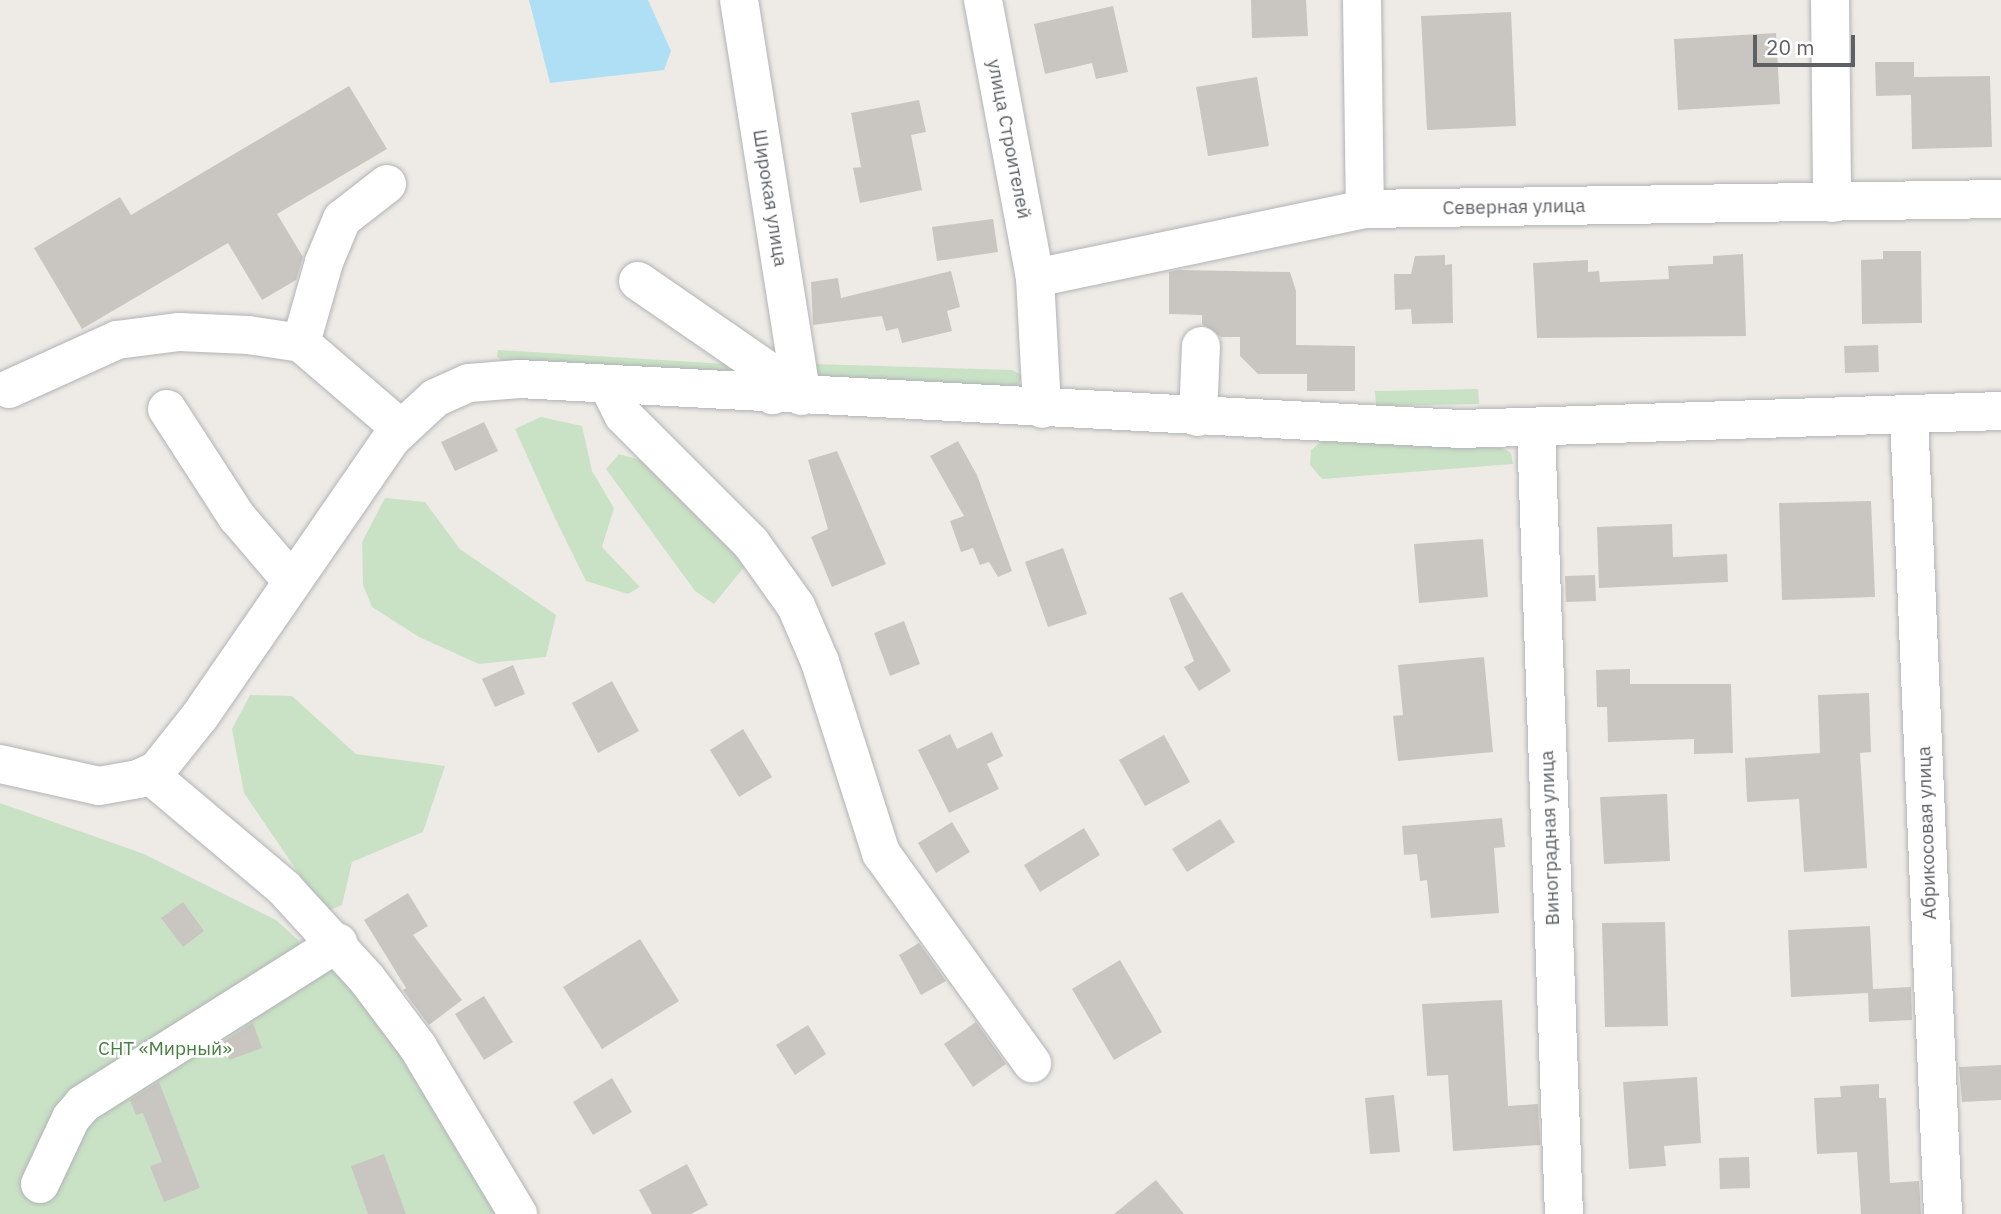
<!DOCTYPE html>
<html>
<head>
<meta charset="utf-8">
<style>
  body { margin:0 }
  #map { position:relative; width:2001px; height:1214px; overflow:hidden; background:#eeebe6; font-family:"IBM Plex Sans",sans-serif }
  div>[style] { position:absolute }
  .green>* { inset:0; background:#c9e2c5 }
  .water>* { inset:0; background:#afdff4 }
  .building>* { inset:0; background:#c9c6c2 }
  .roads { filter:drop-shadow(0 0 2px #b1b3b6) drop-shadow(0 0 2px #b1b3b6) }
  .minor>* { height:38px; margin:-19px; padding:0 19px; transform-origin:19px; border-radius:19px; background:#fff }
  span { translate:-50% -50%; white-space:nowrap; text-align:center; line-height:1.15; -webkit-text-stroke:5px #fff; paint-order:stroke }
  .street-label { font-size:19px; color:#5d6164 }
  .park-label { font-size:19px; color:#458040 }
  .scale { position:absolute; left:1753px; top:35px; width:102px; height:32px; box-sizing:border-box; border:4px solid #5d6164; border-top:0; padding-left:9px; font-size:21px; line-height:24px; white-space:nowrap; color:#5d6164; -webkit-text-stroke:5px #fff; paint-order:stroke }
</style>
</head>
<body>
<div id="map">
  <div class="green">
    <i style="clip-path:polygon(498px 350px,726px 364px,729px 370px,725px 373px,511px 367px,497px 357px)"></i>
    <i style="clip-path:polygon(815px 364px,1012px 370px,1023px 376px,1016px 386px,820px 387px)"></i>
    <i style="clip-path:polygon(1478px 389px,1479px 404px,1376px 406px,1375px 391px)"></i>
    <i style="clip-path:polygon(541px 417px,582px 426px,592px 471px,614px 508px,602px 547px,640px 587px,628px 594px,586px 581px,554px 516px,515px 429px)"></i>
    <i style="clip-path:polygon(1322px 441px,1502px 448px,1511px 453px,1513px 464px,1322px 479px,1310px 465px,1311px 450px)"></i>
    <i style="clip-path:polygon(619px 454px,643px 461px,749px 561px,714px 604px,695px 591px,606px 469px)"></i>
    <i style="clip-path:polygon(385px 498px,425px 502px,460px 549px,556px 615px,546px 657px,479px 664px,419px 637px,372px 607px,363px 585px,362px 542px)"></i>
    <i style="clip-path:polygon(250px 695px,292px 696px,356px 754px,445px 766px,423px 832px,352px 862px,342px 905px,325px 912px,244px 793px,232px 729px)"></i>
    <i style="clip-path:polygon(0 803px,144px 854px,276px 920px,345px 982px,415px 1070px,500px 1214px,0 1214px)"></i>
  </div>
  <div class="water">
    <i style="clip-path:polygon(529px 0,648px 0,671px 51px,664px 70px,550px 83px)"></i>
  </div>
  <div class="building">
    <i style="clip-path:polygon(1251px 0,1306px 0,1308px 36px,1252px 38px)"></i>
    <i style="clip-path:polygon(1113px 6px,1128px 72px,1096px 79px,1092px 63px,1045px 74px,1034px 24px)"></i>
    <i style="clip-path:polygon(1511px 12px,1516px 126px,1427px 130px,1421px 16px)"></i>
    <i style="clip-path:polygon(1776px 33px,1780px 104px,1678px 110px,1674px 39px)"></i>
    <i style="clip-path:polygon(1875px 62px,1914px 62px,1914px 77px,1990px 76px,1992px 147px,1912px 149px,1911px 95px,1876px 96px)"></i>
    <i style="clip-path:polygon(1257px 77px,1269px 146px,1208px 156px,1196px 87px)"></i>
    <i style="clip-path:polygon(349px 86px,387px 149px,277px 214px,303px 257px,296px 280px,262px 300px,228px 243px,82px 329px,34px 248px,120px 197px,131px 215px)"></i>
    <i style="clip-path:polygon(919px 100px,926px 132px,911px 135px,922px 190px,860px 203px,853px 168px,861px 167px,851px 113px)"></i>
    <i style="clip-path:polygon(993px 219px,998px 252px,937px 261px,932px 227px)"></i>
    <i style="clip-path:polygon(1883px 251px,1921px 251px,1922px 323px,1862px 324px,1861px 260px,1883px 259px)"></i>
    <i style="clip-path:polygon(1743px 254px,1746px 336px,1537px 338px,1533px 263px,1588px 260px,1588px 272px,1599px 271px,1600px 282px,1669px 279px,1668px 266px,1713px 264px,1713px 256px)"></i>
    <i style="clip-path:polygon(1445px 255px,1445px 265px,1452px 264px,1453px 323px,1412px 324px,1411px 309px,1395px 310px,1394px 274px,1411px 274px,1415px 256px)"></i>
    <i style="clip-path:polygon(1179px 270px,1290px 272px,1296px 291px,1296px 345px,1355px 346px,1355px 391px,1307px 391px,1307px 374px,1258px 374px,1240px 356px,1240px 337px,1221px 337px,1202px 324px,1202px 315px,1169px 314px,1169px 272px)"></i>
    <i style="clip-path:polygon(951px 271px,960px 307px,947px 311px,952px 331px,902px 343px,898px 328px,886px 331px,882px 316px,813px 325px,811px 282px,838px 278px,841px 298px)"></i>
    <i style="clip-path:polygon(1878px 345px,1879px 372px,1845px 373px,1844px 346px)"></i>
    <i style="clip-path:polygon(484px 422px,498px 451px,455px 471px,441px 442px)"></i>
    <i style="clip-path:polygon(958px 441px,977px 475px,1012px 571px,998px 577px,989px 562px,980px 565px,973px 548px,961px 552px,950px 521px,964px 516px,930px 456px)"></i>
    <i style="clip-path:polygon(837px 451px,886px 564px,832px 587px,811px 537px,828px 529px,808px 460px)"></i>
    <i style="clip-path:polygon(1871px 501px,1875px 597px,1782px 600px,1779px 503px)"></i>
    <i style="clip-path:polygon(1672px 524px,1673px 557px,1727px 554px,1728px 582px,1599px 588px,1597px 527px)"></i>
    <i style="clip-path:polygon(1483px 539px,1488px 597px,1419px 603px,1414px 544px)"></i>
    <i style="clip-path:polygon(1063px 548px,1087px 614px,1048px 627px,1025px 562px)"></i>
    <i style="clip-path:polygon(1595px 575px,1596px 601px,1566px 602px,1565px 576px)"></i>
    <i style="clip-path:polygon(1182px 592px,1231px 671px,1199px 691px,1184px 667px,1194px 661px,1169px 598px)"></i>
    <i style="clip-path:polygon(904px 621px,920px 664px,890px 676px,874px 633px)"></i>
    <i style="clip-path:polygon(1484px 657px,1493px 752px,1398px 761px,1393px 716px,1403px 715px,1398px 665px)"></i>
    <i style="clip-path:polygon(513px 665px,525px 694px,495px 707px,482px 679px)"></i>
    <i style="clip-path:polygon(1630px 669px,1630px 684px,1731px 684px,1733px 753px,1694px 754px,1694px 739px,1608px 742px,1607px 707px,1597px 707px,1596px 670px)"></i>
    <i style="clip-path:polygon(612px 681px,639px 731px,598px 753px,572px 703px)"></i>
    <i style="clip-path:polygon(1869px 693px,1871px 752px,1860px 753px,1867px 868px,1804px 872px,1799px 799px,1747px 802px,1745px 758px,1820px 753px,1818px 695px)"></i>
    <i style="clip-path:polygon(743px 729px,772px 777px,739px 797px,710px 750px)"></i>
    <i style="clip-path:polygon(992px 732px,1003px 756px,987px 764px,999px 789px,949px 813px,918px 750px,950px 734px,957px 749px)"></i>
    <i style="clip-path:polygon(1164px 735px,1190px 782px,1145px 806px,1119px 760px)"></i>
    <i style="clip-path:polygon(1667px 794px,1670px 861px,1604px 864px,1600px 797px)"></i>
    <i style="clip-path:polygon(1502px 818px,1505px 847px,1494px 848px,1499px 913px,1431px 918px,1427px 880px,1420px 881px,1417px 854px,1404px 855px,1402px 826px)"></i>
    <i style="clip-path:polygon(1220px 819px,1235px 842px,1187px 872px,1172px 849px)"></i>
    <i style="clip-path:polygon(952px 822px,970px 852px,936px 873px,918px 843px)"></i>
    <i style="clip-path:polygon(1084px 828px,1100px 855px,1040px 892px,1024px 865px)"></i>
    <i style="clip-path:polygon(408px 893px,428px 926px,413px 935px,462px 1000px,429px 1025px,403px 990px,406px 988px,364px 920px)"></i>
    <i style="clip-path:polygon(183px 902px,204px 931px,183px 947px,161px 918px)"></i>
    <i style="clip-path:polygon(1665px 922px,1668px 1026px,1605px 1027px,1602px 923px)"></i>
    <i style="clip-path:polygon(1870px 926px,1873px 989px,1911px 987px,1912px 1020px,1869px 1022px,1868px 993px,1791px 997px,1788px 930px)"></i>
    <i style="clip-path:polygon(640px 939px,679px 1001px,602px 1049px,563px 987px)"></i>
    <i style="clip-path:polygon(919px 943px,946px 981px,921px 995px,899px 955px)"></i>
    <i style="clip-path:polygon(1120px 960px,1162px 1032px,1114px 1060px,1072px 989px)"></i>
    <i style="clip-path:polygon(484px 996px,513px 1042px,484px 1060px,455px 1014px)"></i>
    <i style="clip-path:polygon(1502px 1000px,1508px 1106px,1538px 1104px,1540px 1145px,1453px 1151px,1448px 1075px,1427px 1076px,1422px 1004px)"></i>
    <i style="clip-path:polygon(976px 1022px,1006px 1064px,973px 1087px,944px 1044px)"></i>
    <i style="clip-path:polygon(253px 1023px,262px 1048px,229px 1060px,223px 1042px)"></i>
    <i style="clip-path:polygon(808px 1025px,826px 1054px,795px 1075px,776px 1045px)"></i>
    <i style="clip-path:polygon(2001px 1065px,2001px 1100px,1962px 1102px,1959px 1067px)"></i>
    <i style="clip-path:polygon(1697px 1077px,1701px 1143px,1664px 1146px,1666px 1166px,1629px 1169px,1623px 1082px)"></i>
    <i style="clip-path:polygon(612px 1078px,632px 1112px,593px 1135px,573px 1102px)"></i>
    <i style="clip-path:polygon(159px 1082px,200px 1188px,164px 1202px,150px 1166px,162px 1162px,143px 1113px,136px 1115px,130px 1100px)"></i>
    <i style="clip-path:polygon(1879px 1084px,1879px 1098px,1886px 1098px,1890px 1183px,1919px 1181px,1921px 1214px,1861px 1214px,1857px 1152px,1817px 1154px,1814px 1098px,1841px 1097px,1840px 1086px)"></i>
    <i style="clip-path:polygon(1394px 1095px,1400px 1152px,1370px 1154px,1365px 1098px)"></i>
    <i style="clip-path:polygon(384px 1154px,406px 1214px,368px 1214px,351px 1166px)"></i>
    <i style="clip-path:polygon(1749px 1157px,1750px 1188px,1720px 1189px,1719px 1158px)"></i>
    <i style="clip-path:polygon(687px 1164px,708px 1205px,691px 1214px,652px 1214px,639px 1190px)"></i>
    <i style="clip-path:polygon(1156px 1180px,1184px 1214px,1114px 1214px)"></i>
  </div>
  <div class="roads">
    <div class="minor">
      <i style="left:739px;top:0;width:401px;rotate:81deg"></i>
      <i style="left:983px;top:0;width:283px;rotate:79.4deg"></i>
      <i style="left:1035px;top:278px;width:131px;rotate:86.9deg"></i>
      <i style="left:1362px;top:0;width:209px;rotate:89.2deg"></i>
      <i style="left:1830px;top:0;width:203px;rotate:89.4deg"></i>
      <i style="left:1035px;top:278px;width:337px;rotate:-11.8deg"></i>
      <i style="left:1365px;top:209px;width:636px;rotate:-0.9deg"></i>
      <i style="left:638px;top:281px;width:157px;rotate:34.6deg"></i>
      <i style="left:767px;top:370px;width:26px;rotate:77deg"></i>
      <i style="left:301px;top:343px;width:84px;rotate:-74.1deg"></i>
      <i style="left:324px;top:262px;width:47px;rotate:-67.3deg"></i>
      <i style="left:342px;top:219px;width:57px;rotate:-37.9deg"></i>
      <i style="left:608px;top:385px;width:34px;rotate:63deg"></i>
      <i style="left:623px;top:415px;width:181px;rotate:45deg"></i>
      <i style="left:751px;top:543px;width:77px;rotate:54.5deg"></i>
      <i style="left:796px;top:606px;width:61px;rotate:66.8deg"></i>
      <i style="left:820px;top:662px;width:201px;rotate:72.3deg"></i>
      <i style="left:881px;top:853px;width:259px;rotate:54.3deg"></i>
      <i style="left:9px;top:389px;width:119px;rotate:-24.4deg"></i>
      <i style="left:117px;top:340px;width:63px;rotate:-7.4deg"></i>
      <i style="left:179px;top:332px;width:69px;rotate:2.5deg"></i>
      <i style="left:248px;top:335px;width:54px;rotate:8.6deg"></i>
      <i style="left:301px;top:343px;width:130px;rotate:40.6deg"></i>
      <i style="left:167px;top:409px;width:129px;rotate:57.1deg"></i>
      <i style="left:237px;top:517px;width:83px;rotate:49.4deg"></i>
      <i style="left:1909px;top:416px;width:799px;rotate:87.56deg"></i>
      <i style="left:1198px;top:417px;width:71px;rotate:-87.6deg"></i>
      <i style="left:1536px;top:429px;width:785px;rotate:87.96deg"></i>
      <i style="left:0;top:764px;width:101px;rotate:12.5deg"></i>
      <i style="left:99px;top:786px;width:40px;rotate:-10deg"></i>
      <i style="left:138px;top:779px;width:21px;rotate:-25deg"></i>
      <i style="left:157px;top:770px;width:69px;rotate:-51.5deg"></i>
      <i style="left:200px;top:716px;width:338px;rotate:-55.4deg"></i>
      <i style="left:392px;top:438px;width:59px;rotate:-42.9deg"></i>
      <i style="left:435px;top:398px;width:37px;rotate:-24deg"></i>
      <i style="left:469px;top:383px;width:50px;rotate:-4.6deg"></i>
      <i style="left:519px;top:379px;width:943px;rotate:3.04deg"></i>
      <i style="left:1461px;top:429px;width:540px;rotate:-1.91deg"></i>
      <i style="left:150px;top:775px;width:175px;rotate:40.1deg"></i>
      <i style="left:284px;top:888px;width:123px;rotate:47.6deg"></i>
      <i style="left:367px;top:979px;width:85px;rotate:53.1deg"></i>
      <i style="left:418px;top:1047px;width:195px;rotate:59.1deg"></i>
      <i style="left:40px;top:1184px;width:73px;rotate:-64.8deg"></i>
      <i style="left:71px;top:1118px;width:18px;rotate:-49deg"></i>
      <i style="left:83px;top:1104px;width:302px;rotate:-32.3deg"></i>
    </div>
  </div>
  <div class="street-label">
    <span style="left:1009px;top:139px;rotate:79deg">улица Строителей</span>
    <span style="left:770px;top:198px;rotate:81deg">Широкая улица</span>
    <span style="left:1514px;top:207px;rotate:-1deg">Северная улица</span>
    <span style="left:1927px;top:833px;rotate:-92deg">Абрикосовая улица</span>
    <span style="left:1550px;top:838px;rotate:-92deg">Виноградная улица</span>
  </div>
  <div class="park-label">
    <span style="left:165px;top:1049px">СНТ «Мирный»</span>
  </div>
  <div class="scale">20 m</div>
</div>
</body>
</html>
